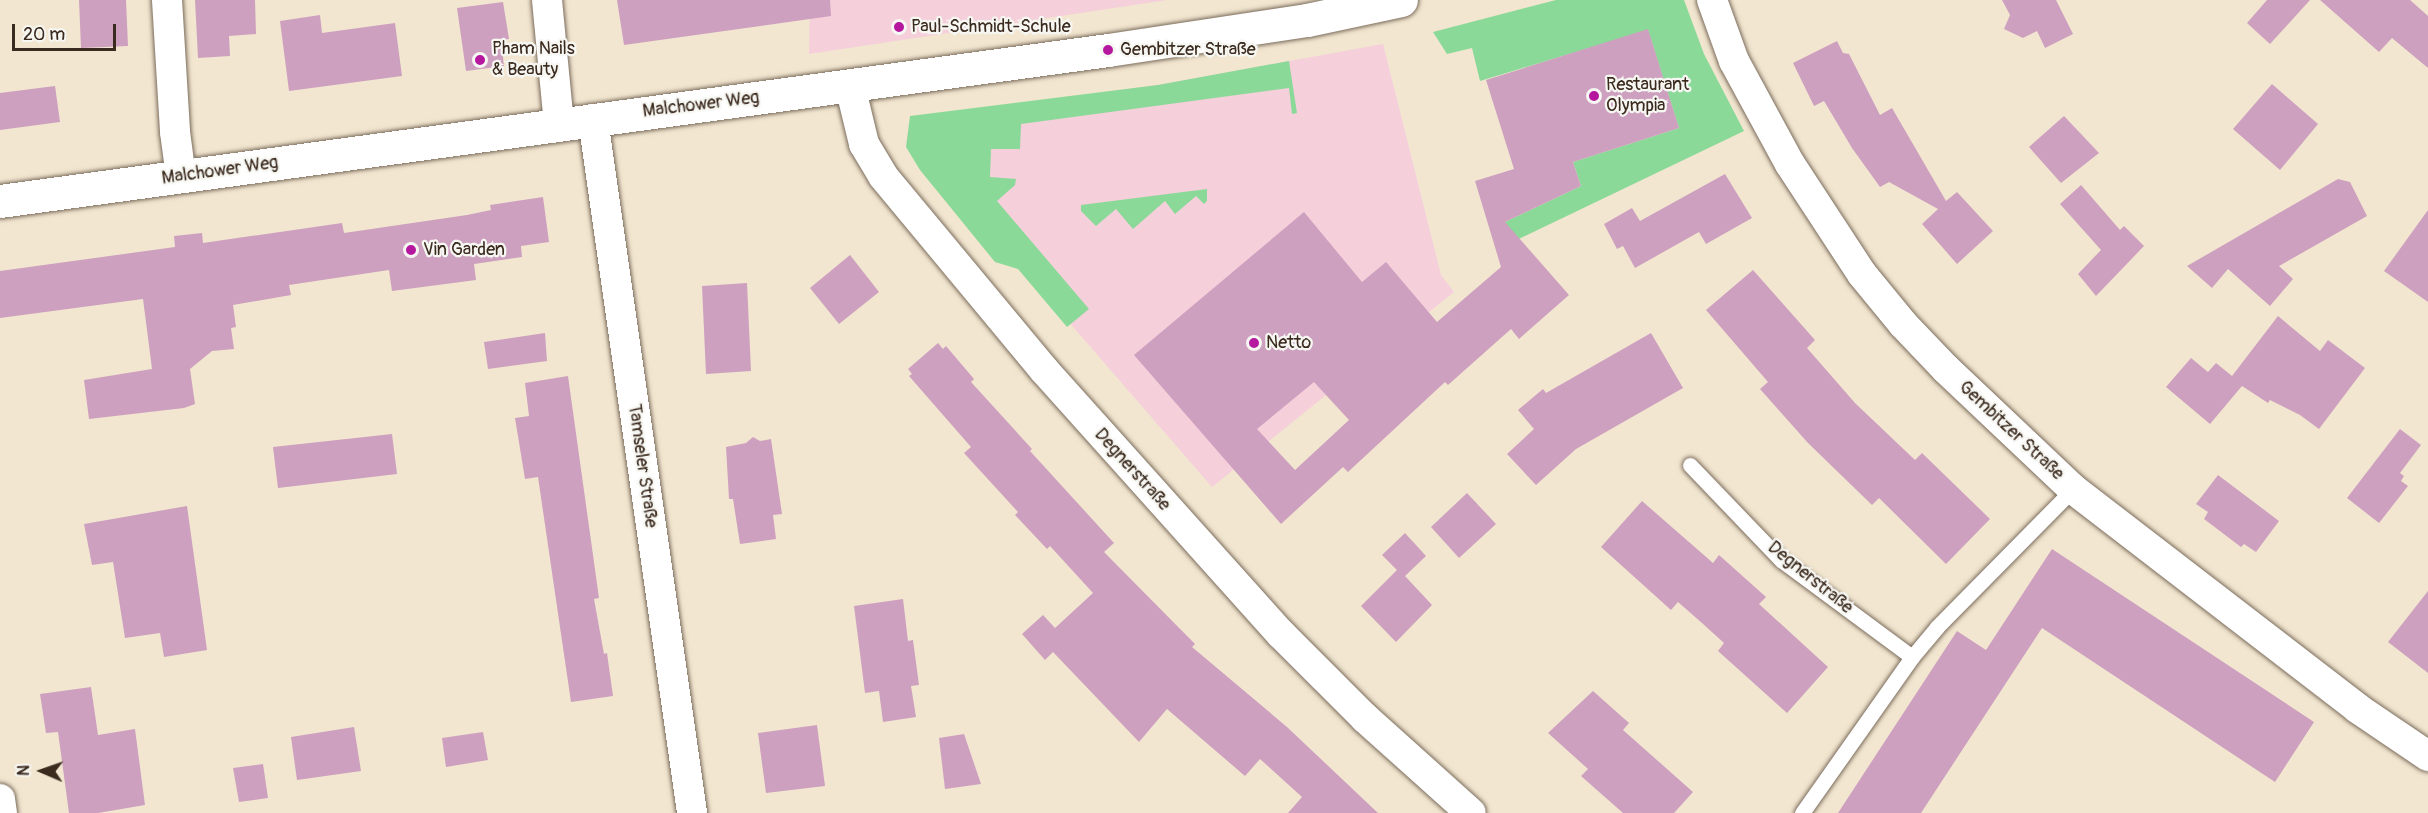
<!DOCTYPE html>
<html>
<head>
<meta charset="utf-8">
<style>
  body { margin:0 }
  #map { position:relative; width:2428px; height:813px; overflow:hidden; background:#f2e6d0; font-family:Pangolin,sans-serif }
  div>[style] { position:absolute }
  .built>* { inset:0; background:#f5cfda }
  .green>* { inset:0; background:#8ad998 }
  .building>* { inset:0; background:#cda0bf }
  .roads { filter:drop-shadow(0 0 2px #7b6c5c) drop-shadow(0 0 2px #7b6c5c) }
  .lane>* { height:15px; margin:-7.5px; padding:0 7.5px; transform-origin:7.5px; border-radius:7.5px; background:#fff }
  .street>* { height:30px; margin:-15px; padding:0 15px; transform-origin:15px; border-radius:15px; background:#fff }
  .secondary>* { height:33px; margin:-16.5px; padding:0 16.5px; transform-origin:16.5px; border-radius:16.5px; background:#fff }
  .dots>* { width:16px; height:16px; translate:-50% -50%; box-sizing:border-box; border:3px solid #f6f6f2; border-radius:50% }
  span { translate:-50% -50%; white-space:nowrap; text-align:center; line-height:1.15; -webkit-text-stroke:4.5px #f6f6f2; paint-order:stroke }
  .poi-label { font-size:18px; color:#3b2a1e }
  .left { translate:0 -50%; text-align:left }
  .street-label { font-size:18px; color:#3b2a1e }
  .north { position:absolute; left:12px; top:741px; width:60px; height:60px; -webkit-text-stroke:4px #f6f6f2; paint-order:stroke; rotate:272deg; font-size:16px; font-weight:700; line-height:24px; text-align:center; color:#3b2a1e }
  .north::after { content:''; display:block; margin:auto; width:21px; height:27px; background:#3b2a1e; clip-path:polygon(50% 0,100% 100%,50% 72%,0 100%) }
  .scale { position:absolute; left:12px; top:24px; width:104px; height:27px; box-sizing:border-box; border:3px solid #3b2a1e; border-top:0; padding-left:8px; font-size:18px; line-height:21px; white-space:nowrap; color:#3b2a1e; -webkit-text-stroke:4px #f6f6f2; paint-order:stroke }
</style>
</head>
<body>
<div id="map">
  <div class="built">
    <i style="clip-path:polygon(810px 0,1167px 0,809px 54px)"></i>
    <i style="clip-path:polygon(1383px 44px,1441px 275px,1454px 292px,1212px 487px,982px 222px,968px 145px,1028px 102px,1158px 85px)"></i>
  </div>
  <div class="green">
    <i style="clip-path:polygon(1556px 0,1684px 0,1704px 54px,1744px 131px,1498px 249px,1490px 229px,1581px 186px,1573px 162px,1679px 128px,1648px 30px,1480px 81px,1472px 48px,1447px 54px,1433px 32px)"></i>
    <i style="clip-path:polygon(1289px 61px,1297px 113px,1292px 114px,1289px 88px,1021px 124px,1020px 149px,991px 149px,990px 177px,1016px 179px,1015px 185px,997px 201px,1089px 309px,1067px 327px,1018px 269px,995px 262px,920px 170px,906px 147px,910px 116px,1158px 85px)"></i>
    <i style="clip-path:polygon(1207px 189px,1207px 201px,1204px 204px,1196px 196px,1175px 214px,1165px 201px,1133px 229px,1116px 209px,1096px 226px,1081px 211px,1081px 205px)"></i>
  </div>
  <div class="building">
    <i style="clip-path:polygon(79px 0,126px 0,128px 46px,81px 48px)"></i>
    <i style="clip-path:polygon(195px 0,255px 0,256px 34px,229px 36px,230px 56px,198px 58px)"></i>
    <i style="clip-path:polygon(617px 0,830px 0,831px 16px,624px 45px)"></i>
    <i style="clip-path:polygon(2002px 0,2056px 0,2073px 34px,2045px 48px,2037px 31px,2023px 38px,2004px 29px,2010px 15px)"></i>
    <i style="clip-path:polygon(2267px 0,2310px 0,2270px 44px,2247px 23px)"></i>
    <i style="clip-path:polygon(2320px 0,2410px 0,2428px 16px,2428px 68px,2392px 38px,2379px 52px)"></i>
    <i style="clip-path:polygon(503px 2px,509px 39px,501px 40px,504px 66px,466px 71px,457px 8px)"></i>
    <i style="clip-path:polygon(320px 15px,322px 33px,395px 23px,402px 76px,289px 91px,280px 21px)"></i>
    <i style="clip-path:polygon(evenodd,1648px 29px,1679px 128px,1573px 162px,1581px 186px,1505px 222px,1569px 295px,1519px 339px,1511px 329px,1448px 385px,1445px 382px,1348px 472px,1343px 467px,1281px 524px,1134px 355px,1304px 212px,1362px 282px,1386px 262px,1437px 322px,1501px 267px,1475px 181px,1514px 169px,1486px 80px,1648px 29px,1314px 382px,1349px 420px,1295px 470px,1257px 429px,1314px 382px)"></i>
    <i style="clip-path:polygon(1837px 41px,1843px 53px,1849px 54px,1880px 115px,1892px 108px,1946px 201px,1957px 192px,1993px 231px,1957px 264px,1922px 224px,1938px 209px,1889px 182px,1880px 187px,1852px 148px,1824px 101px,1814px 106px,1793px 63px)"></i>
    <i style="clip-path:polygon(2272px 84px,2318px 124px,2280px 170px,2233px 129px)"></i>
    <i style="clip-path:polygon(55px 86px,60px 122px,0 130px,0 93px)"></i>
    <i style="clip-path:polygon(2064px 116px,2099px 153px,2061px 183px,2029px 147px)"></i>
    <i style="clip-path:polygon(1725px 174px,1752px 218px,1706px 244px,1699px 232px,1635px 268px,1623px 246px,1617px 249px,1604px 224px,1632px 208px,1640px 221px)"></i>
    <i style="clip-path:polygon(2338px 179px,2350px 182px,2367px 216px,2279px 266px,2293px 279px,2270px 306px,2228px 269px,2212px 288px,2187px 266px)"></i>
    <i style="clip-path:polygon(2081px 185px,2120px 230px,2124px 226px,2144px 246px,2096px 296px,2078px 274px,2101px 250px,2060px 204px)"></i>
    <i style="clip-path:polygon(543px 197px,549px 242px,521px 246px,522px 257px,474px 264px,476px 280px,392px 291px,389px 270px,289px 285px,291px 295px,233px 305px,236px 327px,231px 328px,234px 349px,212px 351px,190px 369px,195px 404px,184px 408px,89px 419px,84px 380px,152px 369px,143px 299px,0 318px,0 271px,175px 247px,174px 236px,202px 233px,203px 243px,342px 223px,344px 233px,467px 215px,491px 210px,490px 205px)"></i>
    <i style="clip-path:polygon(2428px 210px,2428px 302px,2384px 271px)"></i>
    <i style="clip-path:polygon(850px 255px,879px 292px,839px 324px,810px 288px)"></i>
    <i style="clip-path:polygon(1753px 270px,1815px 340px,1807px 348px,1855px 403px,1915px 460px,1922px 453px,1990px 519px,1946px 564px,1879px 498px,1872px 505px,1808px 443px,1760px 389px,1768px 382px,1706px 310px)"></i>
    <i style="clip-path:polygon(747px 283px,751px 371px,706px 374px,702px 286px)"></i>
    <i style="clip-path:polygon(2278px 316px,2320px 351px,2328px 340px,2365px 368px,2319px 429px,2300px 415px,2270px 400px,2268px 403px,2242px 386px,2210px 424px,2166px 387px,2191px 358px,2208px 372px,2216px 363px,2232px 376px)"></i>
    <i style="clip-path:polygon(545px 333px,547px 361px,488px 369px,484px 342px)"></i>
    <i style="clip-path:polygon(1651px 333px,1683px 388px,1576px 449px,1536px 485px,1507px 454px,1534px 429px,1518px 410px,1543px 389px,1546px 393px)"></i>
    <i style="clip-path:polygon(938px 343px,943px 349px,946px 346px,974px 379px,971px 382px,1032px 449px,1030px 451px,1114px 543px,1104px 552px,1195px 644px,1192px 647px,1287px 727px,1378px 813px,1288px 813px,1302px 797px,1260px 759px,1245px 776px,1167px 709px,1139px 742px,1053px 652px,1045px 660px,1022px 634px,1043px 615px,1055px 628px,1093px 593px,1050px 546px,1047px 549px,1015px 515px,1018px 512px,964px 453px,971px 447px,909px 376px,912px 374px,908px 369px)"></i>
    <i style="clip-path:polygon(568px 376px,599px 598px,594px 599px,604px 654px,607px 653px,613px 696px,571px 702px,538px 477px,525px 479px,515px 418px,529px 416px,525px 383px)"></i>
    <i style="clip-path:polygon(2400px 429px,2421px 445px,2400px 473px,2404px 476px,2401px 481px,2408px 486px,2379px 523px,2347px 498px)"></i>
    <i style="clip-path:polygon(392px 434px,397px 474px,278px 488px,273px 447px)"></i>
    <i style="clip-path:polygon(753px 437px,760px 441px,771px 439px,782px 514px,773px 515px,776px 539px,740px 544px,733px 499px,729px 499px,726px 447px,746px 443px)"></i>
    <i style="clip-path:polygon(2218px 475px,2279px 521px,2256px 552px,2244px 544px,2241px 547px,2204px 519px,2208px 512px,2196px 504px)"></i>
    <i style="clip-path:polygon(1467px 493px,1496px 524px,1459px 558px,1431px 527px)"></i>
    <i style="clip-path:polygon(1642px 501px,1713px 563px,1719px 555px,1766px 597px,1759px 604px,1828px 667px,1787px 713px,1718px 651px,1724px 643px,1702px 623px,1678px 602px,1671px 610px,1601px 547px)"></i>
    <i style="clip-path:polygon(187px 506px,207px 650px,164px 657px,160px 633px,125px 638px,113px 562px,92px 565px,84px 524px)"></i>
    <i style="clip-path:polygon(1405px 533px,1426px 556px,1405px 576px,1432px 605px,1396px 642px,1361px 606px,1397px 570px,1382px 555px)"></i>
    <i style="clip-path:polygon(2052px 549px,2314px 722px,2275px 782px,2042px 628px,1921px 813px,1838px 813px,1957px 631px,1986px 650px)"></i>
    <i style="clip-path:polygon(2428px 591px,2428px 673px,2388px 642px)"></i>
    <i style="clip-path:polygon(903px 599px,908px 641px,913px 640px,919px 685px,911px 686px,916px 717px,883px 722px,879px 691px,865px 693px,854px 606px)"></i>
    <i style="clip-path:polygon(91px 687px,98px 735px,135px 729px,145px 805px,98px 813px,69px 813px,58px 732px,46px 733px,40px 694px)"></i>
    <i style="clip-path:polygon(1593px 691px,1629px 723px,1623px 730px,1693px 792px,1674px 813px,1623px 813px,1581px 776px,1588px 769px,1548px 733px)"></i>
    <i style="clip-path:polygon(817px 725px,825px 786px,766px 793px,758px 733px)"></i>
    <i style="clip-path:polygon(354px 727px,361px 771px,297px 780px,291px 737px)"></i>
    <i style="clip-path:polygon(483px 732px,488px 760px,446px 767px,442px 738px)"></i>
    <i style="clip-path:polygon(964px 734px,981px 784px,945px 789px,939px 738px)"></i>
    <i style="clip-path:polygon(263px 764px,268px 798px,239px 802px,233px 768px)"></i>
  </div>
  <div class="roads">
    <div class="lane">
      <i style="left:1690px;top:465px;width:132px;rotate:46.2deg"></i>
      <i style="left:1781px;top:560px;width:163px;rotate:36.5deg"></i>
      <i style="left:1802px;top:813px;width:191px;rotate:-54.8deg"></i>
      <i style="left:1912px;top:657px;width:39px;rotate:-50deg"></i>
      <i style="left:1937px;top:627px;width:194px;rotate:-45.4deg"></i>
    </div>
    <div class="street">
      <i style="left:167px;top:0;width:132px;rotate:86.5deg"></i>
      <i style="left:175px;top:132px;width:45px;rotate:82.4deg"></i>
      <i style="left:547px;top:0;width:125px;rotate:84.5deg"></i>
      <i style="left:1712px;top:0;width:65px;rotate:70.2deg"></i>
      <i style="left:1734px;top:61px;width:117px;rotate:61.5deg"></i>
      <i style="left:1790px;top:164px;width:131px;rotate:56.8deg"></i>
      <i style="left:1862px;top:274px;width:65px;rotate:50.6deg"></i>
      <i style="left:1903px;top:324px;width:62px;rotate:46.3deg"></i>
      <i style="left:1946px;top:369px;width:175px;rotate:43.4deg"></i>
      <i style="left:2073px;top:489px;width:359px;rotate:37.6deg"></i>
      <i style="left:2357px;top:708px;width:86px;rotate:34.1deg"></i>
      <i style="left:850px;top:86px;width:60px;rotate:76.4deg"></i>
      <i style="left:864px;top:144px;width:37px;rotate:59deg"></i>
      <i style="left:883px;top:176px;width:252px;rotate:50.3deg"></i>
      <i style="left:1044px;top:370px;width:355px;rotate:48.1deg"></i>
      <i style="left:1281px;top:634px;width:119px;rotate:45deg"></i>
      <i style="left:1365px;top:718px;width:142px;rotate:41.9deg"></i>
      <i style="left:593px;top:119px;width:701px;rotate:81.88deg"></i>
      <i style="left:0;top:799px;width:14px;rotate:82deg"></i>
    </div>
    <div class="secondary">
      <i style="left:0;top:201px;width:1118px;rotate:-7.76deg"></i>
      <i style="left:1108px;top:50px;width:201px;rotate:-8.6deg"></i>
      <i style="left:1307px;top:20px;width:96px;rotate:-12deg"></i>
    </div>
  </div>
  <div class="dots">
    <i style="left:899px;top:27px;background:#b5179e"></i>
    <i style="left:1108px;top:50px;background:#b5179e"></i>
    <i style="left:480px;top:60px;background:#b5179e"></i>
    <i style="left:1594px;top:96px;background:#b5179e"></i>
    <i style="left:411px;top:250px;background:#b5179e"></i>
    <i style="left:1254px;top:343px;background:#b5179e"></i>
  </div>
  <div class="poi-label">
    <span class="left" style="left:911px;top:27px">Paul-Schmidt-Schule</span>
    <span class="left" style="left:492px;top:60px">Pham Nails<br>&amp; Beauty</span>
    <span class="left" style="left:1120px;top:50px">Gembitzer Straße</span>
    <span class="left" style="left:1606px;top:96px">Restaurant<br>Olympia</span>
    <span class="left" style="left:423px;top:250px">Vin Garden</span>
    <span class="left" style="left:1266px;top:343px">Netto</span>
  </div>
  <div class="street-label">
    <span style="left:701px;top:105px;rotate:-7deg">Malchower Weg</span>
    <span style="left:220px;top:171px;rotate:-8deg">Malchower Weg</span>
    <span style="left:2011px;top:431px;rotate:43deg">Gembitzer Straße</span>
    <span style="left:642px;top:466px;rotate:82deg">Tamseler Straße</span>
    <span style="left:1132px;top:470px;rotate:48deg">Degnerstraße</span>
    <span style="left:1810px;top:578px;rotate:39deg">Degnerstraße</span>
  </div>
  <div class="north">N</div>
  <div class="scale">20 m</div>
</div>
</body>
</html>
